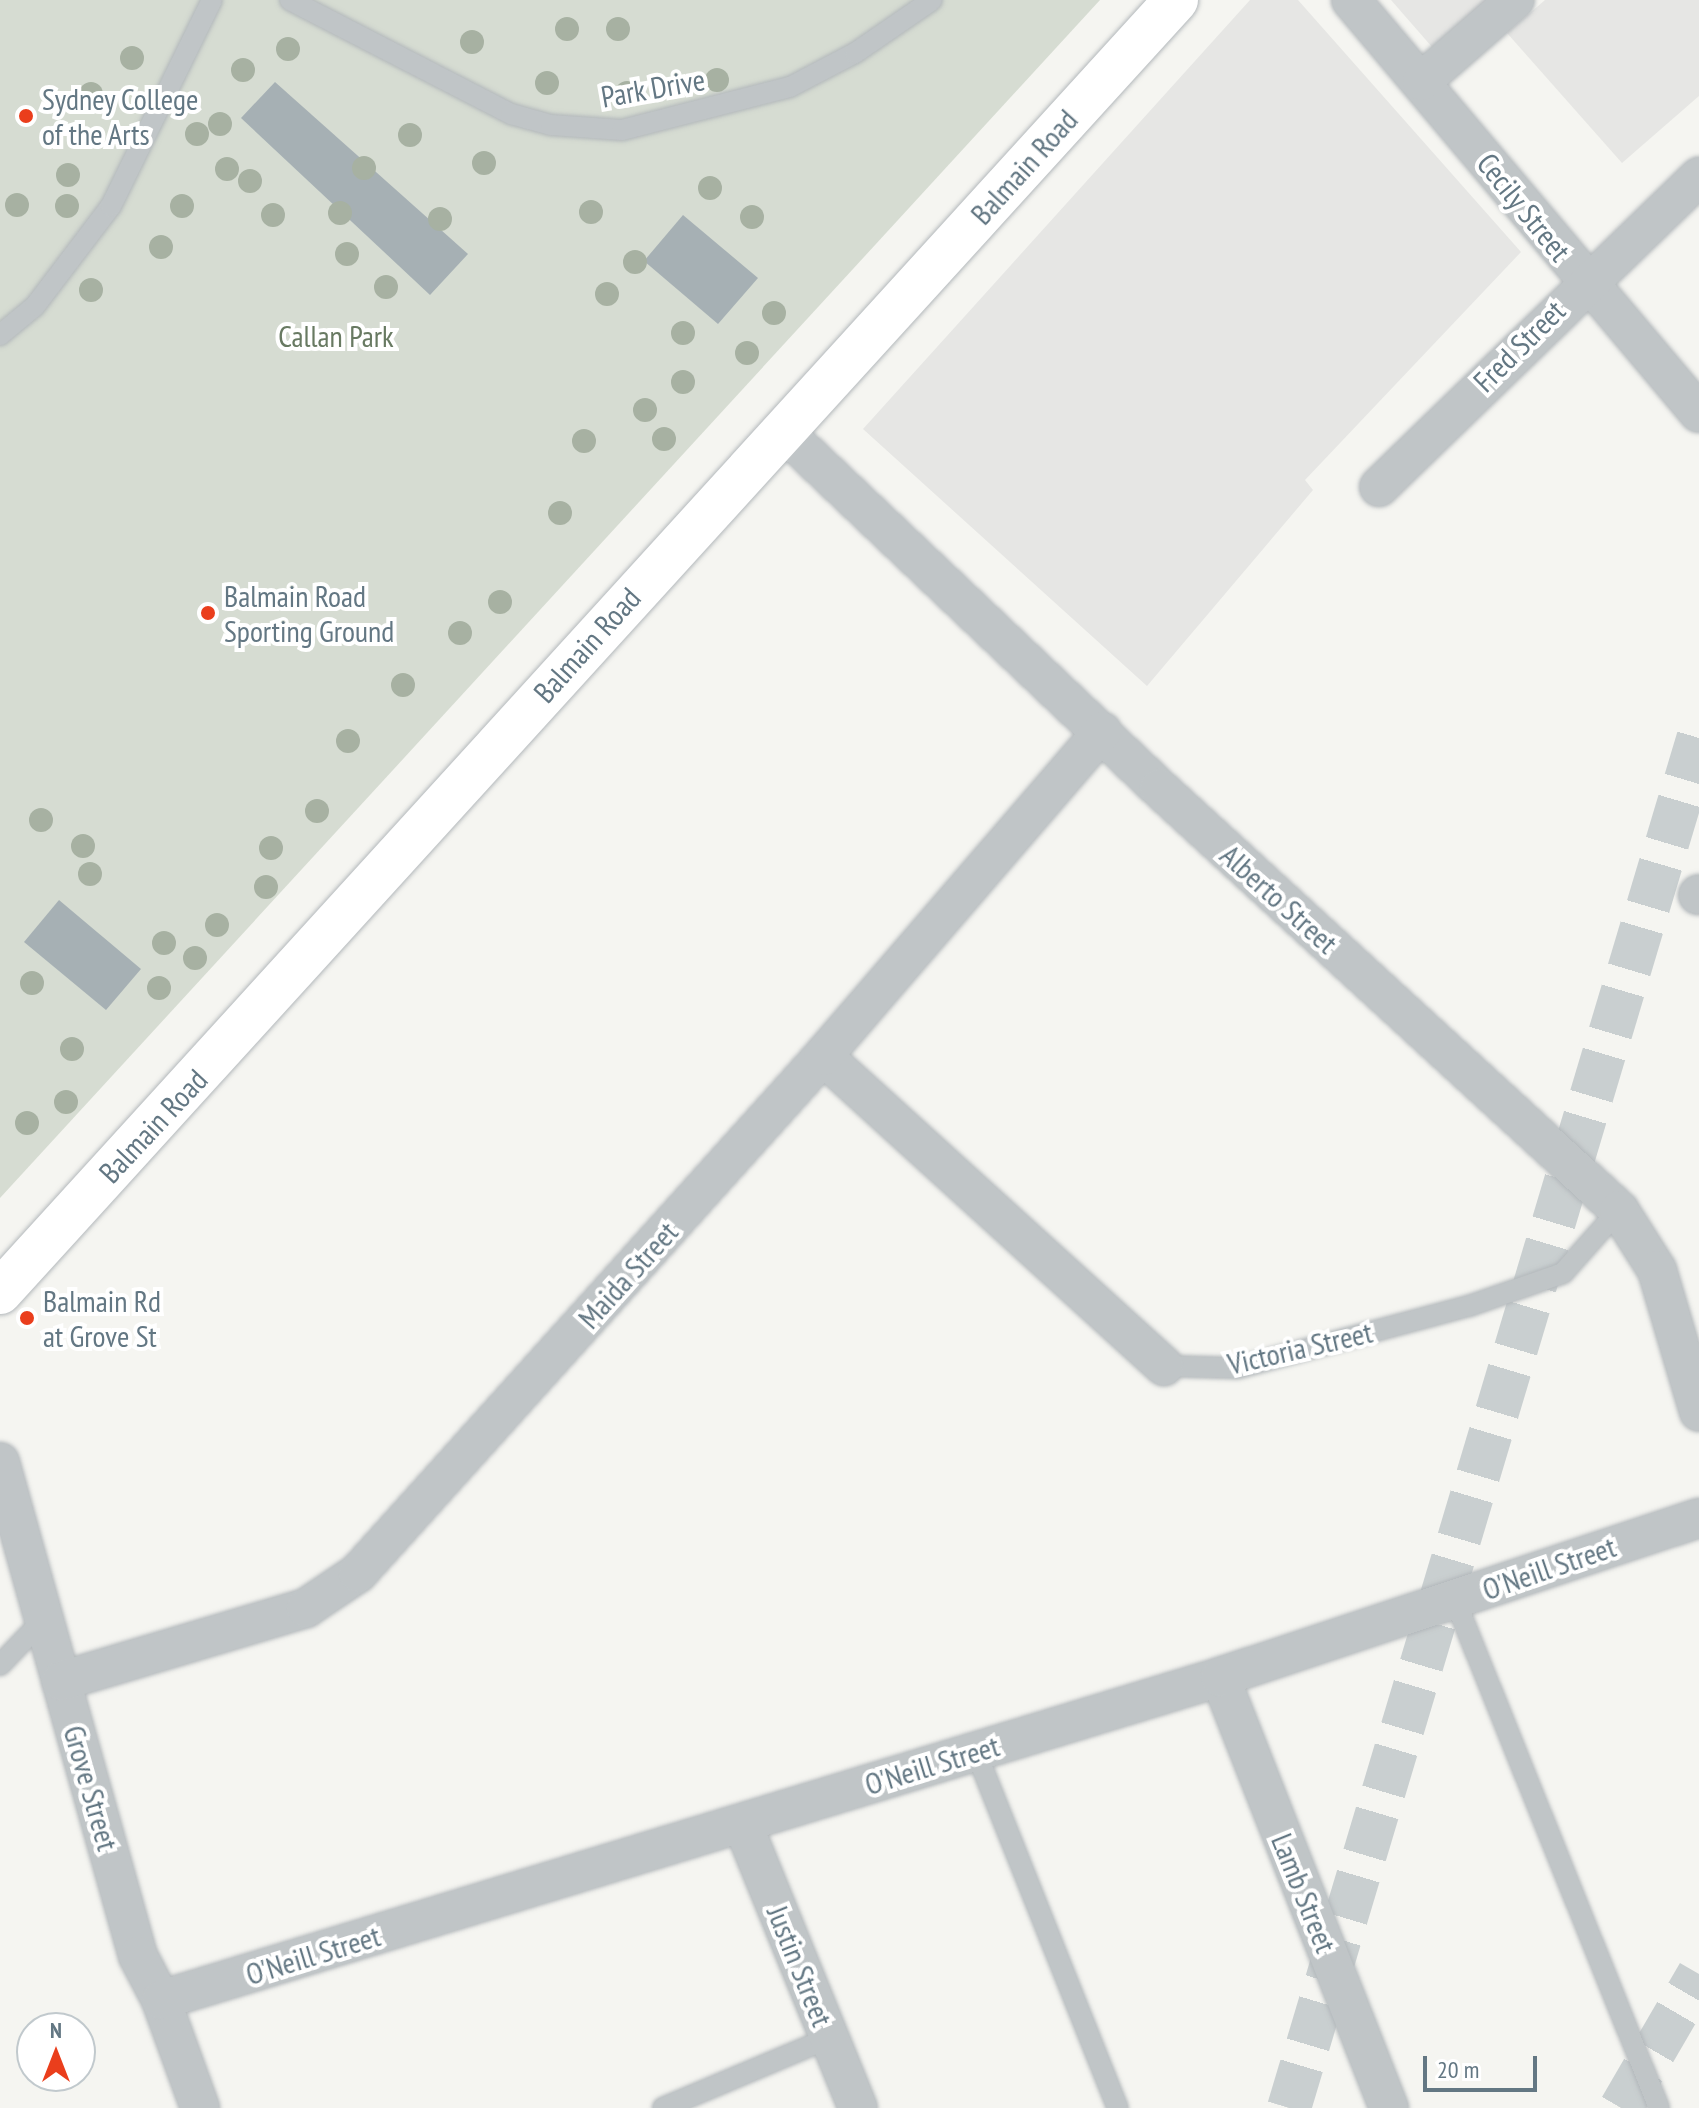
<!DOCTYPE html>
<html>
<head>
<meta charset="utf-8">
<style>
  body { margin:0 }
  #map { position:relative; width:1699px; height:2108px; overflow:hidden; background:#f5f5f1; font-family:"PT Sans Narrow",sans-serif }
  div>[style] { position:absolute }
  .built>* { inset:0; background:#e6e6e4 }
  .green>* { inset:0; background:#d6dcd2 }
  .building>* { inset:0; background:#a6b0b4 }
  .highway-tunnel>* { height:44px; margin-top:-22px; transform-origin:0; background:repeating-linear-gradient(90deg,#c9cfd0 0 44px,transparent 0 66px) }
  .roads { filter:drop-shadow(0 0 2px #b3b8bb) drop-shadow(0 0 2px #b3b8bb) }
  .lane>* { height:20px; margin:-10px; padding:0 10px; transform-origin:10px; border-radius:10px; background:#c0c5c7 }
  .street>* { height:38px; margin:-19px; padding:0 19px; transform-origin:19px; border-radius:19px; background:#c0c5c7 }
  .primary>* { height:44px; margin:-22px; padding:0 22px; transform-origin:22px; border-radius:22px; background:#fff }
  .trees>* { width:24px; height:24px; margin:-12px; border-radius:50%; background:#a7b1a2 }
  .dots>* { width:22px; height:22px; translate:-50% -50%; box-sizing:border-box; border:4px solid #fff; border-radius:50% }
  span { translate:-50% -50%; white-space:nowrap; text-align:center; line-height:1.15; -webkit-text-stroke:8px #fff; paint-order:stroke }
  .street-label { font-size:30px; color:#637783 }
  .poi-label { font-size:30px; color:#637783 }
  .left { translate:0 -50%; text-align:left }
  .park-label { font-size:30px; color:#687a62 }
  .north { position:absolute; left:16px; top:2012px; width:80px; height:80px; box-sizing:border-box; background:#fff; border:2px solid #c1c9cd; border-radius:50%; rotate:0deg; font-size:22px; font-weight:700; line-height:32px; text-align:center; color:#637783 }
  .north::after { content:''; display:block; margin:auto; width:28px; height:36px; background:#ea3e1c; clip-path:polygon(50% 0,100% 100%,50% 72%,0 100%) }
  .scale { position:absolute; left:1423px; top:2056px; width:114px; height:36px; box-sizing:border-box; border:4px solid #637783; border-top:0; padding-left:10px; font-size:24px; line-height:28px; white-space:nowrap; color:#637783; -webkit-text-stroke:6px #fff; paint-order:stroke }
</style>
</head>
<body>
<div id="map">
  <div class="built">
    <i style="clip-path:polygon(1250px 0,1298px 0,1521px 252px,1305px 480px,1313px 490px,1147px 686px,863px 429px)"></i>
    <i style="clip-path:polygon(1391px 0,1487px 0,1432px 47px)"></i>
    <i style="clip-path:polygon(1545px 0,1699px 0,1699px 96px,1622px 163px,1507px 33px)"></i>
  </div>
  <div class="green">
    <i style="clip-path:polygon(0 0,1100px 0,0 1198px)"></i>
  </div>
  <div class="building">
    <i style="clip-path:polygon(275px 82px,468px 254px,430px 295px,241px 118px)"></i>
    <i style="clip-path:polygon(683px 215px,758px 278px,718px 324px,644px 261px)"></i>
    <i style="clip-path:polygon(59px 900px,141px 969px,106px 1010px,24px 942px)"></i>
  </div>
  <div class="highway-tunnel">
    <i style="left:1289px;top:2108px;width:1432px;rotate:-73.36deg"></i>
    <i style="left:1621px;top:2108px;width:155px;rotate:-59.8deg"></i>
  </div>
  <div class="roads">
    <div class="lane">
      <i style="left:290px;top:0;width:249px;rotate:27.3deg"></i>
      <i style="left:511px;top:114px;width:41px;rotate:15.4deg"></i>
      <i style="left:551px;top:125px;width:71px;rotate:4deg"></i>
      <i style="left:622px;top:130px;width:173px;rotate:-14.4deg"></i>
      <i style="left:790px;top:87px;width:73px;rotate:-27.6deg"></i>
      <i style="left:855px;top:53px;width:93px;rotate:-34.5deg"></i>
      <i style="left:0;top:335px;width:45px;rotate:-39.6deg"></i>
      <i style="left:35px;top:306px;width:126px;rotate:-52.8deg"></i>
      <i style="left:111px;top:206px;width:229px;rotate:-63.9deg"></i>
      <i style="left:1164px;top:1366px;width:73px;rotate:1.6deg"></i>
      <i style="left:1237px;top:1368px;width:240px;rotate:-15deg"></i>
      <i style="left:1469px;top:1306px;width:100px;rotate:-19.3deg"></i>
      <i style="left:1563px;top:1273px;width:84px;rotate:-48.4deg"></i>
      <i style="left:1455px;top:1600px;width:547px;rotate:68.12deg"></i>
      <i style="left:0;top:1665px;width:64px;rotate:-46.3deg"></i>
      <i style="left:976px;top:1752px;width:383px;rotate:68.3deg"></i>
      <i style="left:663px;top:2108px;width:180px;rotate:-22.9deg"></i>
    </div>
    <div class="street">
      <i style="left:1351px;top:0;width:540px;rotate:49.88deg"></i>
      <i style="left:1422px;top:81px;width:123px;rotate:-41.1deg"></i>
      <i style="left:784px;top:432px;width:517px;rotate:43.51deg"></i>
      <i style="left:1159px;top:788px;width:624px;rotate:42.53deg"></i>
      <i style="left:1619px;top:1210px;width:71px;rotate:57.7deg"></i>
      <i style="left:1657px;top:1270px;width:148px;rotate:73.5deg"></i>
      <i style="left:1379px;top:487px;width:446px;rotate:-44.1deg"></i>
      <i style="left:1698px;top:895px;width:1px;rotate:-45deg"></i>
      <i style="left:823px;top:1056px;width:461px;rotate:42.3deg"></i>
      <i style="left:0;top:1462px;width:513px;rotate:74.39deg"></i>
      <i style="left:138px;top:1956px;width:50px;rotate:62.4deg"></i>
      <i style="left:161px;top:2000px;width:115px;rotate:70.1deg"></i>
      <i style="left:1220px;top:1677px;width:463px;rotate:68.6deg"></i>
      <i style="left:61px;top:1681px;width:256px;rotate:-16.6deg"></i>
      <i style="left:306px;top:1608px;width:63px;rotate:-33.9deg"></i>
      <i style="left:358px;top:1573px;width:695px;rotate:-48.03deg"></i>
      <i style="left:823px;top:1056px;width:428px;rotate:-49.3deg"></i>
      <i style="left:743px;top:1825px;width:305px;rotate:67.9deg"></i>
      <i style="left:161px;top:2000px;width:1107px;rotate:-16.96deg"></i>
      <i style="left:1220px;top:1677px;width:505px;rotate:-18.36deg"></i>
    </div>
    <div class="primary">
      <i style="left:0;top:1292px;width:1747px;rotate:-47.69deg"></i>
    </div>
  </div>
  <div class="trees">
    <i style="left:567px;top:29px"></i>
    <i style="left:618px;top:29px"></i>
    <i style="left:472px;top:42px"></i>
    <i style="left:288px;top:49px"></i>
    <i style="left:132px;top:58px"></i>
    <i style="left:243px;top:70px"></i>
    <i style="left:717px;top:80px"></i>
    <i style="left:547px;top:83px"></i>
    <i style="left:627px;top:93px"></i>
    <i style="left:91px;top:94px"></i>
    <i style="left:220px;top:124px"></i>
    <i style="left:197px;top:134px"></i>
    <i style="left:410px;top:135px"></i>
    <i style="left:484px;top:163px"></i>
    <i style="left:364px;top:168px"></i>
    <i style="left:227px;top:169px"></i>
    <i style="left:68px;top:175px"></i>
    <i style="left:250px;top:181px"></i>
    <i style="left:710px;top:188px"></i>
    <i style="left:17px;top:205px"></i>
    <i style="left:67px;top:206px"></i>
    <i style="left:182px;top:206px"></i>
    <i style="left:591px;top:212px"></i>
    <i style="left:340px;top:213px"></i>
    <i style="left:273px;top:215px"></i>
    <i style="left:752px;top:217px"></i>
    <i style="left:440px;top:219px"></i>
    <i style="left:161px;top:247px"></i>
    <i style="left:347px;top:254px"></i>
    <i style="left:635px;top:262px"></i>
    <i style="left:386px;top:287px"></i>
    <i style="left:91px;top:290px"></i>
    <i style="left:607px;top:294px"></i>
    <i style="left:774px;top:313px"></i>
    <i style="left:683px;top:333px"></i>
    <i style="left:747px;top:353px"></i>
    <i style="left:683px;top:382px"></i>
    <i style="left:645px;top:410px"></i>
    <i style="left:664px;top:439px"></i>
    <i style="left:584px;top:441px"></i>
    <i style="left:560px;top:513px"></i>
    <i style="left:500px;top:602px"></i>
    <i style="left:460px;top:633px"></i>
    <i style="left:403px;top:685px"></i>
    <i style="left:348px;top:741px"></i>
    <i style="left:317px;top:811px"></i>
    <i style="left:41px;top:820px"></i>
    <i style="left:83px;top:846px"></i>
    <i style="left:271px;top:848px"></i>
    <i style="left:90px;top:874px"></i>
    <i style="left:266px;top:887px"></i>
    <i style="left:217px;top:925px"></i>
    <i style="left:164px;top:943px"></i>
    <i style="left:195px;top:958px"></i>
    <i style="left:32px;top:983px"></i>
    <i style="left:159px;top:988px"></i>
    <i style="left:72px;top:1049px"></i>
    <i style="left:66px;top:1102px"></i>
    <i style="left:27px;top:1123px"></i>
  </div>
  <div class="dots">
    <i style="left:26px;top:116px;background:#ea3e1c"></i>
    <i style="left:208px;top:613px;background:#ea3e1c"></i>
    <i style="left:27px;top:1318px;background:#ea3e1c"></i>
  </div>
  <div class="street-label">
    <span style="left:653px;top:88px;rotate:-10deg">Park Drive</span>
    <span style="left:1024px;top:167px;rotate:-48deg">Balmain Road</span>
    <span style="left:1524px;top:207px;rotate:51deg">Cecily Street</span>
    <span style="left:1519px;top:346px;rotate:-45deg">Fred Street</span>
    <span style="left:587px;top:645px;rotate:-48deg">Balmain Road</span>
    <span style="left:1279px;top:899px;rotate:42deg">Alberto Street</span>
    <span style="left:153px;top:1126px;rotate:-47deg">Balmain Road</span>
    <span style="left:628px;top:1275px;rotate:-48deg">Maida Street</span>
    <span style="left:1300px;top:1348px;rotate:-13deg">Victoria Street</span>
    <span style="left:1549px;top:1568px;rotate:-19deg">O'Neill Street</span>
    <span style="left:932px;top:1765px;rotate:-17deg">O'Neill Street</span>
    <span style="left:91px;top:1788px;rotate:74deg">Grove Street</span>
    <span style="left:1304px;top:1893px;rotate:68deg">Lamb Street</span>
    <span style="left:313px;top:1955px;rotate:-17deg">O'Neill Street</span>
    <span style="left:800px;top:1966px;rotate:68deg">Justin Street</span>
  </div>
  <div class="poi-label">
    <span class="left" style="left:42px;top:116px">Sydney College<br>of the Arts</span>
    <span class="left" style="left:224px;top:613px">Balmain Road<br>Sporting Ground</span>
    <span class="left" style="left:43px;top:1318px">Balmain Rd<br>at Grove St</span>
  </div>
  <div class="park-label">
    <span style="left:336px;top:336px">Callan Park</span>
  </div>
  <div class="north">N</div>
  <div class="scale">20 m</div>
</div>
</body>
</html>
